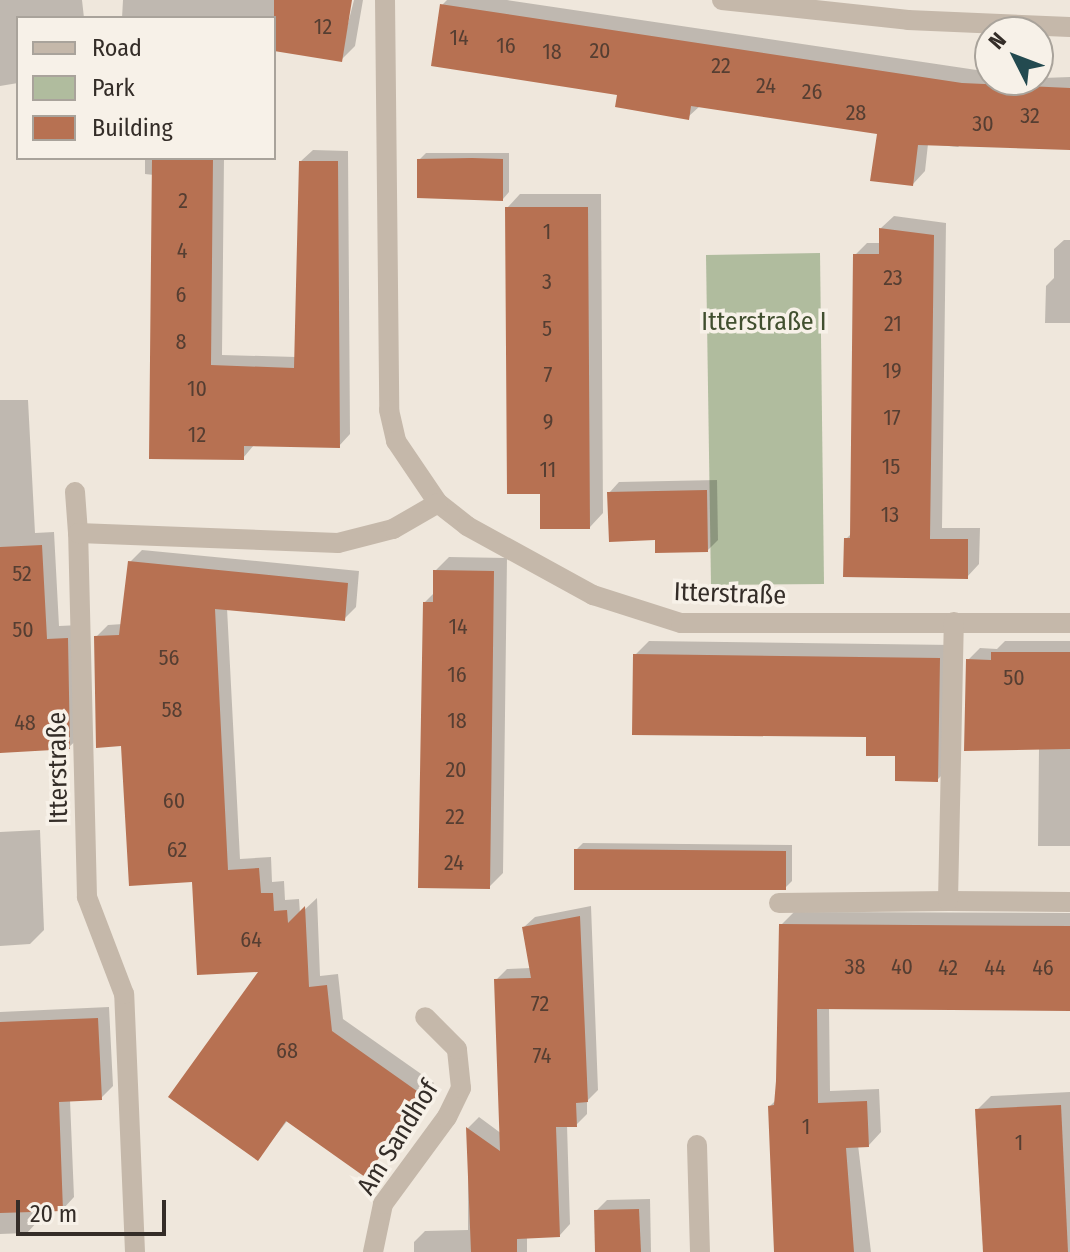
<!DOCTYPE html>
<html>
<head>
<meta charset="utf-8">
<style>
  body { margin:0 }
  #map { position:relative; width:1070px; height:1252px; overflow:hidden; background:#efe7dc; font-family:"Fira Sans Condensed",sans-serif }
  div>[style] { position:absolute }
  .green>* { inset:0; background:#b0bc9e }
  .shadow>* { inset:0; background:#0003 }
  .building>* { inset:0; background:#b77152 }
  .minor>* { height:20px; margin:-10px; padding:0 10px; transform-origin:10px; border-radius:10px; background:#c5b8aa }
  span { translate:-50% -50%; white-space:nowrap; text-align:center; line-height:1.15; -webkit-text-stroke:7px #f7f1e8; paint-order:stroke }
  .number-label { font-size:22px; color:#553e32 }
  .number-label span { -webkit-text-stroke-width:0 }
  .park-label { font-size:26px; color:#414f2f }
  .street-label { font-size:26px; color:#342d28 }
  .legend { position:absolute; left:16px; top:16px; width:260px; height:144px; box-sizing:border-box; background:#f7f1e8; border:2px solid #a9a39b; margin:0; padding:10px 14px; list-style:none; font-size:24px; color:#342d28 }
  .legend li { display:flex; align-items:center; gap:16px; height:40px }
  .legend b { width:40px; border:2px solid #a9a39b }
  .north { position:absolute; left:974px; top:16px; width:80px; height:80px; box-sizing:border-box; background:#f7f1e8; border:2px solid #a9a39b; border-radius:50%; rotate:312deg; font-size:22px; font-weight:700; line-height:32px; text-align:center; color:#342d28 }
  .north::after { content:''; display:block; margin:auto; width:28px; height:36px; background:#234a50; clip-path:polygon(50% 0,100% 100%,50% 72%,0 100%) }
  .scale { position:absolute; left:16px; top:1200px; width:150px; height:36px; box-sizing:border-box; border:4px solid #342d28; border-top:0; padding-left:10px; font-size:24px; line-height:28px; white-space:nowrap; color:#342d28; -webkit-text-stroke:6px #f7f1e8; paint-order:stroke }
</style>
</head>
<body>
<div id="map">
  <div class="green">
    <i style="clip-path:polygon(820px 253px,824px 584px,711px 585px,706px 255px)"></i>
  </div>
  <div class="shadow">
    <i style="clip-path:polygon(0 0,82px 0,84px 18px,18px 18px,18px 83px,0 86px)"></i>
    <i style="clip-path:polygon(123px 0,350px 0,342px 47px,354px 0,363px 0,355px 46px,341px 60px,274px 49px,274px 18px,122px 18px)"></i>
    <i style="clip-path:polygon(447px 0,507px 0,990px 72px,990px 80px,1070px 77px,1070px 148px,965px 141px,958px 147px,928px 144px,925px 171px,913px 184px,880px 133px,700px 106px,688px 117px,619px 94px,442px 5px)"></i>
    <i style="clip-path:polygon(313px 150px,348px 151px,350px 434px,339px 446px,254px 445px,243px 458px,151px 457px,154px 175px,145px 174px,145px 158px,224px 158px,222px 355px,296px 357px,301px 161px)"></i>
    <i style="clip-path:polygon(426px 153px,509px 153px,509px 192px,503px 199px,419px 160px)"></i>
    <i style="clip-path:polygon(520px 194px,601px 194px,603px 513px,590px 527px,542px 492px,507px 208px)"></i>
    <i style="clip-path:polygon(894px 216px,946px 223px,942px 528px,980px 528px,979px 564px,967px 577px,846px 539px,852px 533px,855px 255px,867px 243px,881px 243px,881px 228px)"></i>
    <i style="clip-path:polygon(1064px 240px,1070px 240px,1070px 323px,1045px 323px,1046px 286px,1054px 278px,1054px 249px)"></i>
    <i style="clip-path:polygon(0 400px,28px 400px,35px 533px,54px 532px,59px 626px,80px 625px,83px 734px,69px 747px,0 751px)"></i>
    <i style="clip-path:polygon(717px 480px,718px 540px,708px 550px,657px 538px,609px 493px,619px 482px)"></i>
    <i style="clip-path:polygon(142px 550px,359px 571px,356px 607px,344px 619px,227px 608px,240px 859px,271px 857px,272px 882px,284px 881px,285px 900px,299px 899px,300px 914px,317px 898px,320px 976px,338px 974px,343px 1019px,434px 1083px,364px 1175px,288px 1120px,258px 1158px,262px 970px,194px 880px,123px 744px,96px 637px,108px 625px,123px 624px,130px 562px)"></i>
    <i style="clip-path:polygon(449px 557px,507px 558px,503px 873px,489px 887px,425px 602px,435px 592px,435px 571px)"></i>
    <i style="clip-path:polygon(649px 641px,953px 645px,951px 766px,937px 780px,868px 735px,635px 655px)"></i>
    <i style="clip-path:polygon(1005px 641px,1070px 641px,1070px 846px,1038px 846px,1039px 748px,968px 660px,980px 648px,997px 649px)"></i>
    <i style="clip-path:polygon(40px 830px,44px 930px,30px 944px,0 946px,0 832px)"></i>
    <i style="clip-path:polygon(583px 843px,792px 845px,792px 881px,785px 888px,576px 850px)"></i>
    <i style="clip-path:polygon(591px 906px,598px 1090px,587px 1101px,587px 1114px,576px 1125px,567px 1125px,570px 1224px,560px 1235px,527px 1236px,527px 1252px,414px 1252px,414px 1242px,425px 1231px,468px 1230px,468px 1128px,479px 1117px,502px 1134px,496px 980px,507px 969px,531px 968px,524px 927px,535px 917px)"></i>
    <i style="clip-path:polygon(794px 912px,1070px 913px,1070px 1009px,829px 1007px,830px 1091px,879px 1089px,881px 1132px,869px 1145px,858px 1145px,871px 1252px,775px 1252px,770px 1106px,777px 1099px,781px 925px)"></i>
    <i style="clip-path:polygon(109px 1007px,113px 1086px,101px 1098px,70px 1100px,74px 1197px,63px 1209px,38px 1210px,38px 1221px,27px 1233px,0 1234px,0 1012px)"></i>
    <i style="clip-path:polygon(1070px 1092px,1070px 1252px,984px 1252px,977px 1110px,991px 1096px)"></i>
    <i style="clip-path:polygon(650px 1199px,651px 1252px,597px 1252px,596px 1211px,607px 1200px)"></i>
  </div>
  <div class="building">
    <i style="clip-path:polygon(274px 0,352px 0,342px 62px,274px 51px)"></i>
    <i style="clip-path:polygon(440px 4px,962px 83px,1070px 88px,1070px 150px,918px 145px,913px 186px,870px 181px,877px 134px,691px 106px,689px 120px,615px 107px,617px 95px,431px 66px)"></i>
    <i style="clip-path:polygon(152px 158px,213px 158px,211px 365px,294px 368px,299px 161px,338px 161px,340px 448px,244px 446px,244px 460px,149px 459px)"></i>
    <i style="clip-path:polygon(472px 158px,503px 159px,503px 201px,417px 198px,417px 159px)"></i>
    <i style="clip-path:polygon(505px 207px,588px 207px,590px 529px,540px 529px,540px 494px,507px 494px)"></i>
    <i style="clip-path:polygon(879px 228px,934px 235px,930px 539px,968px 539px,968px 579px,843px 577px,844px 538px,850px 538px,853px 254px,879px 254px)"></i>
    <i style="clip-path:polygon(707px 490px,708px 552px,655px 553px,655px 540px,609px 542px,607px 492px)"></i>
    <i style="clip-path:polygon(42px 545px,47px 639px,68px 638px,70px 749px,0 753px,0 547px)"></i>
    <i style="clip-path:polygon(128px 561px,348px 583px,345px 621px,215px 609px,228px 870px,259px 868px,261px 893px,273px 893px,274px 911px,287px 910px,288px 923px,305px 906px,309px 987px,327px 985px,332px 1031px,424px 1096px,365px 1177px,286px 1121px,258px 1161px,168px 1097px,258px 972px,197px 975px,192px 882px,129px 886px,121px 746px,96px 748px,94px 636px,119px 635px)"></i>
    <i style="clip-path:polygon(433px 570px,494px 571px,490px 889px,418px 888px,423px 602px,433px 602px)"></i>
    <i style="clip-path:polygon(991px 652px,1070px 652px,1070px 749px,964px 751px,966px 659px,991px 660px)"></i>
    <i style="clip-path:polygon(633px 654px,940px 658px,938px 782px,895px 781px,895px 756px,866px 756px,866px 737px,632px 735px)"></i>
    <i style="clip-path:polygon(574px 849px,786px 851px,786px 890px,574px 890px)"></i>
    <i style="clip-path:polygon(580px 916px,588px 1102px,576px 1103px,577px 1127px,556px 1127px,560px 1237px,517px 1239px,517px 1252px,471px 1252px,466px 1127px,500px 1151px,494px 979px,531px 978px,522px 927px)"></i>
    <i style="clip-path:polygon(779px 924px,1070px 926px,1070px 1011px,817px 1009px,818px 1103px,867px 1101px,869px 1147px,846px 1148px,854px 1252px,774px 1252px,768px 1106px,774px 1105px,776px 1081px)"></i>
    <i style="clip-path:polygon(98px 1018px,102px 1100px,59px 1102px,63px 1211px,0 1213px,0 1022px)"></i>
    <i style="clip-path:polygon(1061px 1105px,1068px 1252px,983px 1252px,975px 1109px)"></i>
    <i style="clip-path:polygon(639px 1209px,641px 1252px,595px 1252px,594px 1210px)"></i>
  </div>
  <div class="minor">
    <i style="left:385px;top:0;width:410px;rotate:89.4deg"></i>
    <i style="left:389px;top:410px;width:32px;rotate:77deg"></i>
    <i style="left:396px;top:441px;width:75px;rotate:55.9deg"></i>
    <i style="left:438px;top:503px;width:37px;rotate:38deg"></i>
    <i style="left:467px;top:526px;width:144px;rotate:28.7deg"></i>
    <i style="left:593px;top:595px;width:92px;rotate:17.7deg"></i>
    <i style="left:681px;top:623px;width:389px"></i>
    <i style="left:722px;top:0;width:187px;rotate:6.1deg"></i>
    <i style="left:908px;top:20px;width:162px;rotate:2.5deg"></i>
    <i style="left:75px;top:492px;width:41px;rotate:85.8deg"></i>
    <i style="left:948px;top:901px;width:122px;rotate:0.5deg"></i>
    <i style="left:779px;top:903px;width:169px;rotate:-0.7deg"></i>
    <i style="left:948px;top:901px;width:279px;rotate:-88.8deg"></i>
    <i style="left:697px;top:1145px;width:107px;rotate:88.4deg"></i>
    <i style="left:135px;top:1252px;width:258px;rotate:-92.4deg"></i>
    <i style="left:124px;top:994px;width:104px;rotate:-110.9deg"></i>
    <i style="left:87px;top:897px;width:364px;rotate:-91.4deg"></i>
    <i style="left:78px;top:533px;width:260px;rotate:2.2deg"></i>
    <i style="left:338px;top:543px;width:57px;rotate:-14.3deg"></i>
    <i style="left:393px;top:529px;width:52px;rotate:-30deg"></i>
    <i style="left:373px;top:1252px;width:49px;rotate:-78.2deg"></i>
    <i style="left:383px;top:1204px;width:108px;rotate:-53.7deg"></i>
    <i style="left:447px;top:1117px;width:32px;rotate:-64deg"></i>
    <i style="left:461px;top:1088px;width:39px;rotate:-96deg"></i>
    <i style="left:457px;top:1049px;width:45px;rotate:-135deg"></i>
  </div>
  <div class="number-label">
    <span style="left:323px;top:27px">12</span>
    <span style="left:459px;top:38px">14</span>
    <span style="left:506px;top:46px">16</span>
    <span style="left:600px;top:51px">20</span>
    <span style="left:552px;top:52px">18</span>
    <span style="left:721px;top:66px">22</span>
    <span style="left:766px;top:86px">24</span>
    <span style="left:812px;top:92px">26</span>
    <span style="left:856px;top:113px">28</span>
    <span style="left:1030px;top:116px">32</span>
    <span style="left:983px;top:124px">30</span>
    <span style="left:183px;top:201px">2</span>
    <span style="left:547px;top:232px">1</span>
    <span style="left:182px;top:251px">4</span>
    <span style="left:893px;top:278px">23</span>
    <span style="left:547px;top:282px">3</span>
    <span style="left:181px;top:295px">6</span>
    <span style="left:893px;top:324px">21</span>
    <span style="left:547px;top:329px">5</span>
    <span style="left:181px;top:342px">8</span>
    <span style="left:892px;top:371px">19</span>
    <span style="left:548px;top:375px">7</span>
    <span style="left:197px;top:389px">10</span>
    <span style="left:892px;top:418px">17</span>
    <span style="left:548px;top:422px">9</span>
    <span style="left:197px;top:435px">12</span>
    <span style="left:891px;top:467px">15</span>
    <span style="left:548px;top:470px">11</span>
    <span style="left:890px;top:515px">13</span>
    <span style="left:22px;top:574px">52</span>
    <span style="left:458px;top:627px">14</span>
    <span style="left:23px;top:630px">50</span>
    <span style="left:169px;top:658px">56</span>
    <span style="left:457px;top:675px">16</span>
    <span style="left:1014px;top:678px">50</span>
    <span style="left:172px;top:710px">58</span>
    <span style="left:457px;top:721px">18</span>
    <span style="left:25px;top:723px">48</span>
    <span style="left:456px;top:770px">20</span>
    <span style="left:174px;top:801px">60</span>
    <span style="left:455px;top:817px">22</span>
    <span style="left:177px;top:850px">62</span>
    <span style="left:454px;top:863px">24</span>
    <span style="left:251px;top:940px">64</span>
    <span style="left:855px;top:967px">38</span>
    <span style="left:902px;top:967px">40</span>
    <span style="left:948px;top:968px">42</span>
    <span style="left:995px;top:968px">44</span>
    <span style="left:1043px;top:968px">46</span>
    <span style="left:540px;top:1004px">72</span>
    <span style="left:287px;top:1051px">68</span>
    <span style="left:542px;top:1056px">74</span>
    <span style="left:806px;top:1127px">1</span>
    <span style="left:1019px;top:1143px">1</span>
  </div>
  <div class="park-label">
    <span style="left:764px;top:322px">Itterstraße I</span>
  </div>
  <div class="street-label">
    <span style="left:730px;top:594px;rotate:2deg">Itterstraße</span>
    <span style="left:58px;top:768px;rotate:-91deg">Itterstraße</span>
    <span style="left:398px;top:1138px;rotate:-58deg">Am Sandhof</span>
  </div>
  <ul class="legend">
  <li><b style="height:10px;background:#c5b8aa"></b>Road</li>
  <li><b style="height:22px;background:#b0bc9e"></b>Park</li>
  <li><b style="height:22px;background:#b77152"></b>Building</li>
  </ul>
  <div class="north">N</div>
  <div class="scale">20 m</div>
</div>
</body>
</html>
